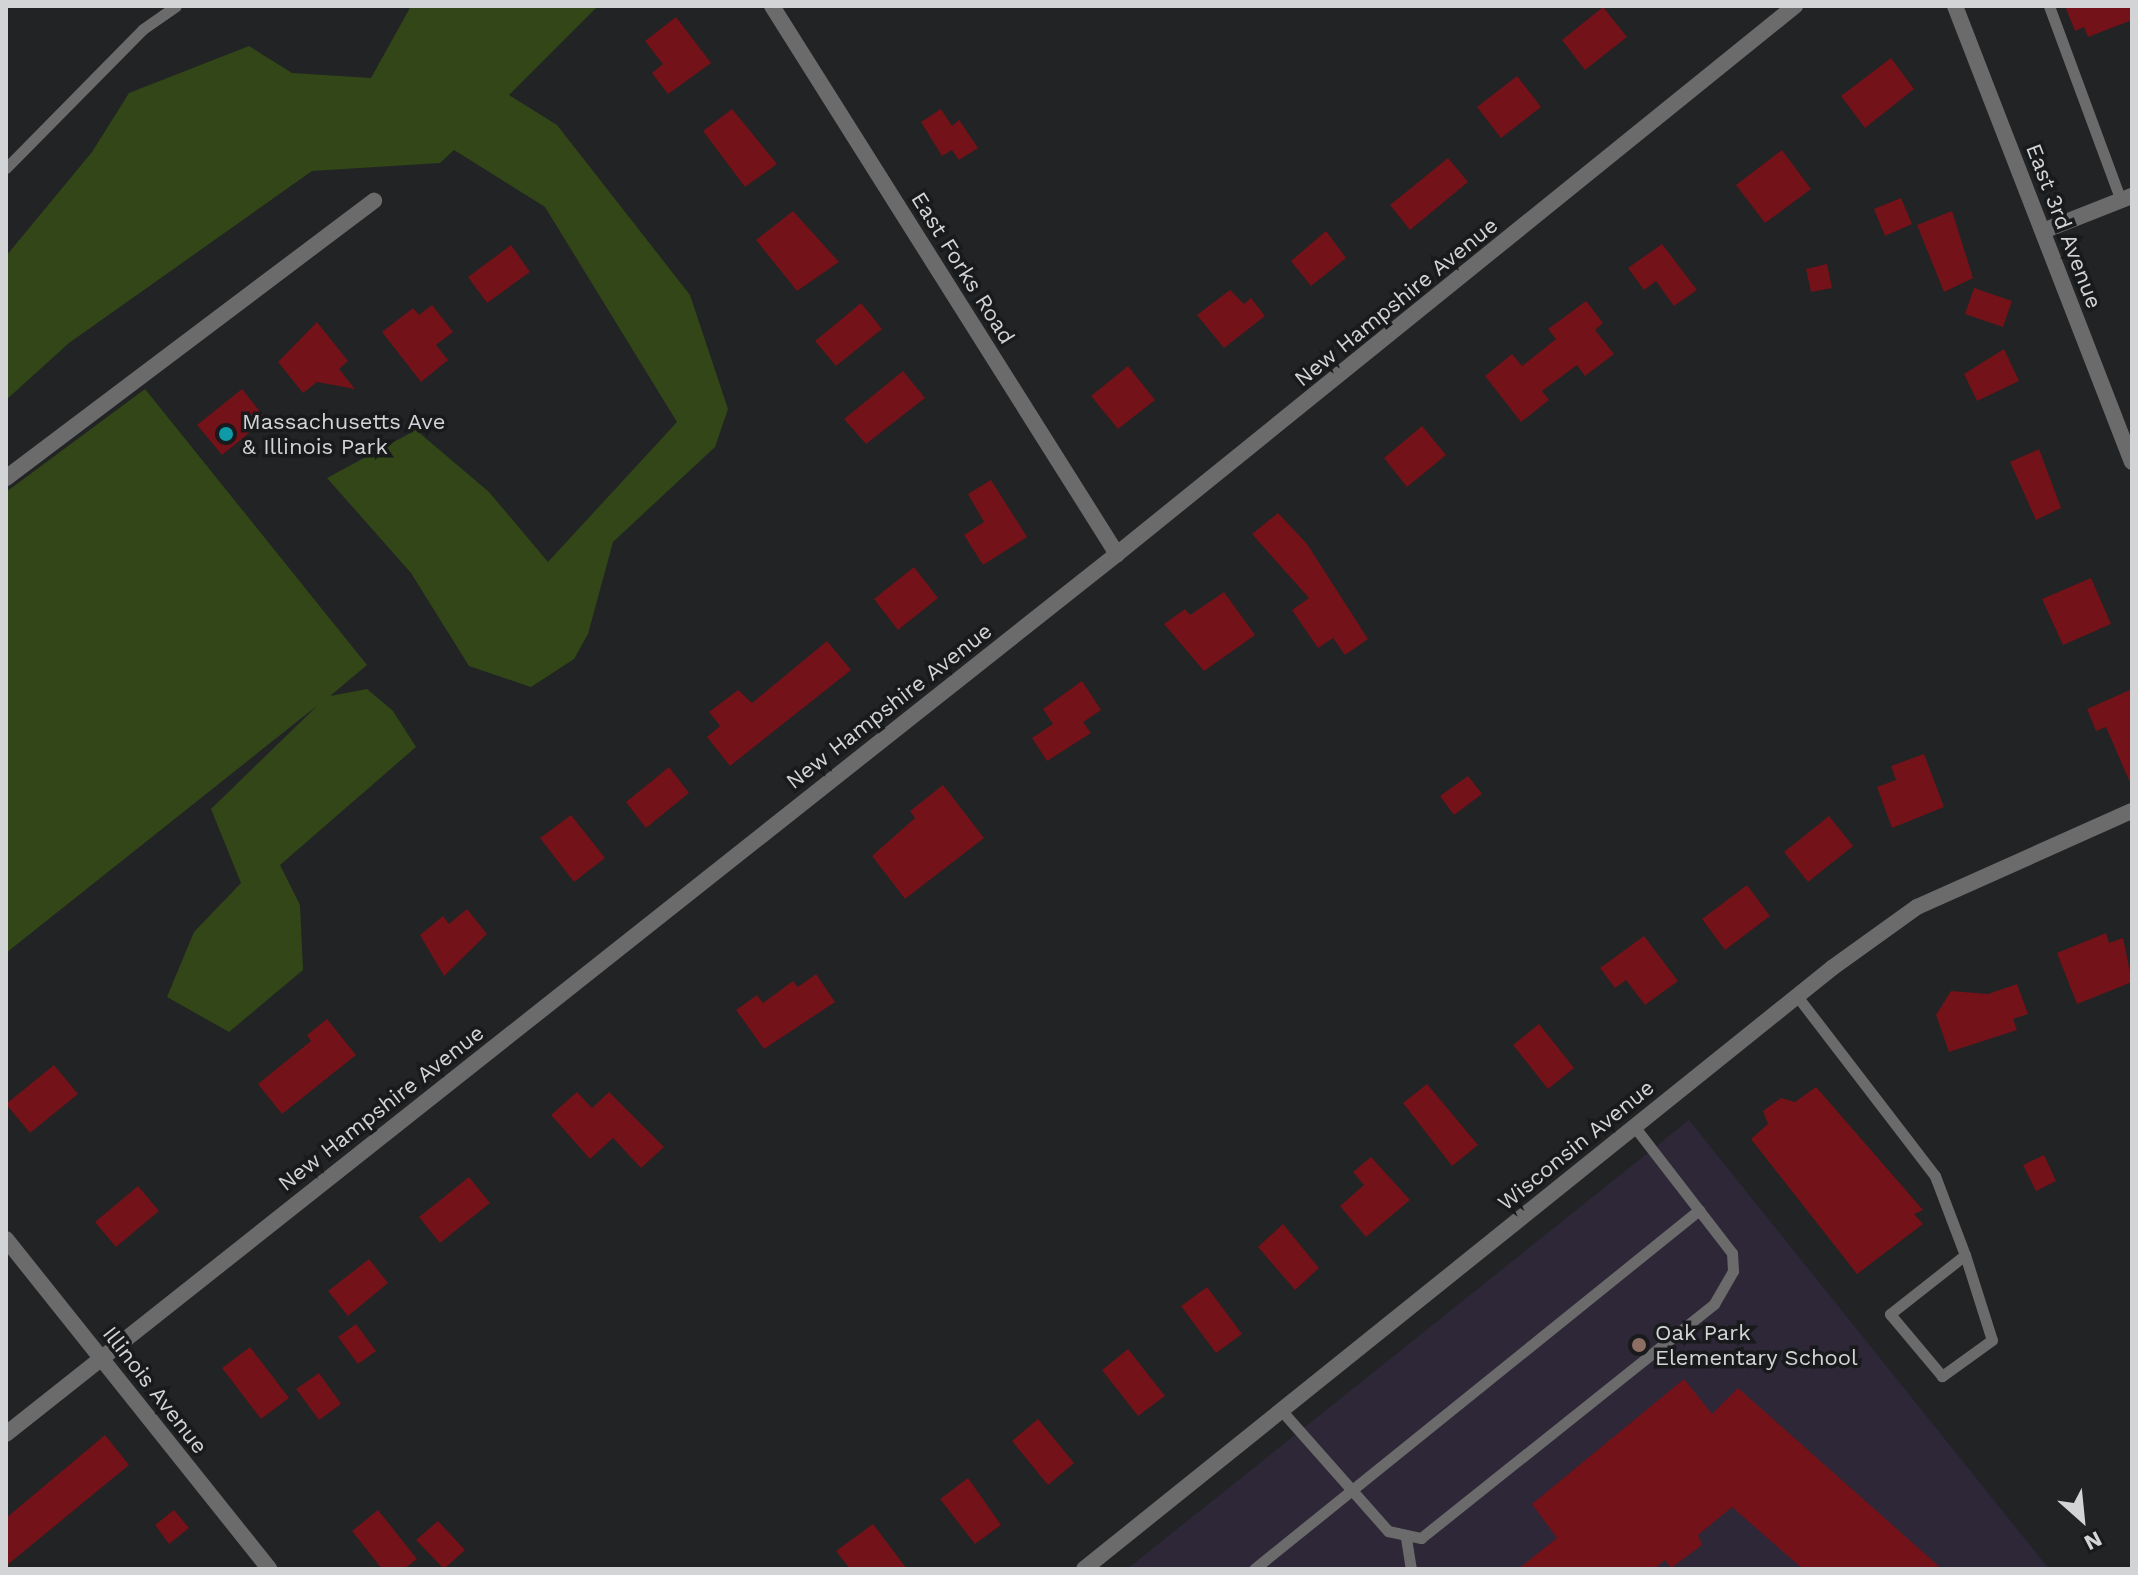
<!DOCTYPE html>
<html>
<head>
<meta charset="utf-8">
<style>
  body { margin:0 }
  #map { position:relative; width:2138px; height:1575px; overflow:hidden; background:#212325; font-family:"Work Sans",sans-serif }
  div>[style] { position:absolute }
  .education>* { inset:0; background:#2d2737 }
  .green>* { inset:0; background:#324617 }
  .building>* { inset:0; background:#731218 }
  .lane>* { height:11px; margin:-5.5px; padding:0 5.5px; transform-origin:5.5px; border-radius:5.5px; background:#6c6b6b }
  .street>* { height:16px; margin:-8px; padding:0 8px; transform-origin:8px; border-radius:8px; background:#6c6b6b }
  .dots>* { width:22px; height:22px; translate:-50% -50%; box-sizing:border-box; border:4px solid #181a1c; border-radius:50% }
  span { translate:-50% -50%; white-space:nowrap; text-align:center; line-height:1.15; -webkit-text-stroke:7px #181a1c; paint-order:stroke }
  .street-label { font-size:22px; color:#d3d4d5 }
  .poi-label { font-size:22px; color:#d3d4d5 }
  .left { translate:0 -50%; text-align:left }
  .frame { position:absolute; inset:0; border:8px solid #d3d4d5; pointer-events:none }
  .north { position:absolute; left:2042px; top:1479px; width:80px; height:80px; -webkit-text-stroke:6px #181a1c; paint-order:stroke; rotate:153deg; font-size:22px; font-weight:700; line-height:32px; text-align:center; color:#d3d4d5 }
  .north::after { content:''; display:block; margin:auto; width:28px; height:36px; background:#d3d4d5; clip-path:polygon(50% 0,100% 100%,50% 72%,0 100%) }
</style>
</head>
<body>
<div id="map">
  <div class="education">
    <i style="clip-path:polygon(1689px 1120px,2049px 1569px,1127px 1569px)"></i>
  </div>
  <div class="green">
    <i style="clip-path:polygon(411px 6px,598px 6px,509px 95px,557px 125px,690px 295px,728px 409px,715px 447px,613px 542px,588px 634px,574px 659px,531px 687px,469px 666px,411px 573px,327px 478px,416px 430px,489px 492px,548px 562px,677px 422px,545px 207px,454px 150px,440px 163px,312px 171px,69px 343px,6px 400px,6px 256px,92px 152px,129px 93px,249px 46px,292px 73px,371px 78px)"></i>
    <i style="clip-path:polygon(145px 389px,367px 665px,330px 696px,367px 689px,393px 711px,416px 747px,280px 865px,300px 905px,303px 970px,229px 1032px,167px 997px,194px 932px,241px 883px,211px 809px,318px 705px,6px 953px,6px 492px)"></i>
  </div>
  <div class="building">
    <i style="clip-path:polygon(2065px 6px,2132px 6px,2132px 20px,2088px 37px,2084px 27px,2075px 31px)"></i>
    <i style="clip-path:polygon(1603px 7px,1627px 37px,1585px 70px,1562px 40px)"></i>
    <i style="clip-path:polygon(676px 17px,711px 63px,668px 94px,652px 73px,663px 64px,645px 41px)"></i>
    <i style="clip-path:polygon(1891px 58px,1914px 89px,1865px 128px,1841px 96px)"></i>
    <i style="clip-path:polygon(1517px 76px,1541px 107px,1501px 138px,1477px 107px)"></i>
    <i style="clip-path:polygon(732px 109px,777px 164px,745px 187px,703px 131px)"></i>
    <i style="clip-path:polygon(941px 109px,952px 126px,959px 120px,978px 148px,959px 160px,952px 150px,942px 156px,921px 122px)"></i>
    <i style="clip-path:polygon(1782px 150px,1811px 189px,1765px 223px,1736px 185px)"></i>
    <i style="clip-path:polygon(1448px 158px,1468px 182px,1410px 230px,1390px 205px)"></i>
    <i style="clip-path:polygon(1901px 198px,1912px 224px,1885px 236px,1874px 209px)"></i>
    <i style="clip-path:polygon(793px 211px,839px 262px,797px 291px,756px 240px)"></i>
    <i style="clip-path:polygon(1952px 211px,1973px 278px,1944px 292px,1917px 225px)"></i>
    <i style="clip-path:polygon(1326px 231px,1346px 258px,1311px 286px,1291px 261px)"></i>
    <i style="clip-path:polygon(1662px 244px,1697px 290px,1674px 306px,1656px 281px,1644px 290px,1628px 268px)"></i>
    <i style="clip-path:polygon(511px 245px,530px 272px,487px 303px,468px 277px)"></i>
    <i style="clip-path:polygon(1827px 264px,1832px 288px,1811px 292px,1806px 269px)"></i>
    <i style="clip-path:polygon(1974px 288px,2012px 301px,2003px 327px,1965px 314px)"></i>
    <i style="clip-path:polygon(1230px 290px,1244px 304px,1251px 298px,1265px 316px,1224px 348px,1197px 315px)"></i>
    <i style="clip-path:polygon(1586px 301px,1603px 323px,1595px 330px,1614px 354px,1585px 376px,1577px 365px,1542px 391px,1549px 400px,1521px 422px,1485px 376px,1512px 354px,1522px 366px,1556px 339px,1548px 329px)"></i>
    <i style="clip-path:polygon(861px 303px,882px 329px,836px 366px,815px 341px)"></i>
    <i style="clip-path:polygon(432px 305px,453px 332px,436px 345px,448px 360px,421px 382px,382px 332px,413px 308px,419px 315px)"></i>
    <i style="clip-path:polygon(317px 322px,348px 361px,339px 369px,355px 389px,317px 382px,303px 393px,278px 362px)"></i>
    <i style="clip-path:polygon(2004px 349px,2019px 381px,1977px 401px,1964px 374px)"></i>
    <i style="clip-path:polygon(1128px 366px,1155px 400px,1118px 429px,1091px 396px)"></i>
    <i style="clip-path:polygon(903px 371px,925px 398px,866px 444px,844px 419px)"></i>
    <i style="clip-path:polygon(242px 389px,266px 419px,222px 455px,197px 425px)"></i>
    <i style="clip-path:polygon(1422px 426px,1446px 455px,1407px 487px,1384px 458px)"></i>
    <i style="clip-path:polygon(2039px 449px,2061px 508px,2036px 520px,2010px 462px)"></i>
    <i style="clip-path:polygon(991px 480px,1027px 537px,983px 565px,964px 535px,984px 522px,968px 494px)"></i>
    <i style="clip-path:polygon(1278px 513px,1307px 544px,1368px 639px,1345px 655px,1333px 638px,1318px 648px,1292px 610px,1309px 598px,1252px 534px)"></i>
    <i style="clip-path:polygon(914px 567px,938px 598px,898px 630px,874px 599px)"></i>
    <i style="clip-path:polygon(2091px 578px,2111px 624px,2063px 645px,2042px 599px)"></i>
    <i style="clip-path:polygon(1224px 592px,1255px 635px,1204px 671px,1164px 624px,1185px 609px,1190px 615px)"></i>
    <i style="clip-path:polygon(827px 641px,851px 670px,730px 766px,707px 737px,720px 726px,709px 712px,738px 690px,752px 703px)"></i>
    <i style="clip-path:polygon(1082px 681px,1101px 710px,1083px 722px,1091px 733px,1047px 761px,1032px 738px,1053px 724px,1043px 709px)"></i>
    <i style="clip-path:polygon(2132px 689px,2132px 787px,2106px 727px,2096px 731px,2087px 709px)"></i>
    <i style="clip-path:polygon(1924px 754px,1944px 807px,1892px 828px,1877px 787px,1896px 780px,1891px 766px)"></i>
    <i style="clip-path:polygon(669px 767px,689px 793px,646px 828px,626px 802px)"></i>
    <i style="clip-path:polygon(1468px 776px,1482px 794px,1454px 815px,1440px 796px)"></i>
    <i style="clip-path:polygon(943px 785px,984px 838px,905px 899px,872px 856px,915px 818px,910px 811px)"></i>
    <i style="clip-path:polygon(571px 815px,605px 858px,574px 882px,540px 838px)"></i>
    <i style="clip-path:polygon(1829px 816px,1853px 846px,1808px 882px,1784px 852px)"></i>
    <i style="clip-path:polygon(1747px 885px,1770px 916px,1725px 950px,1702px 919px)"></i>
    <i style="clip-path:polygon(467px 909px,487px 934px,444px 976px,420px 935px,443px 916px,449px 924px)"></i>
    <i style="clip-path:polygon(2106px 933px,2109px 943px,2123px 938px,2132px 982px,2077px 1004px,2057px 953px)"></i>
    <i style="clip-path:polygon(1644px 936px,1678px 981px,1645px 1005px,1626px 980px,1615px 988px,1600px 968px)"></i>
    <i style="clip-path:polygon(816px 974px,835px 1002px,764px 1049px,736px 1010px,757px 995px,763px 1003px,793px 981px,798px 987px)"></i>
    <i style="clip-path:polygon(2017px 984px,2028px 1014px,2013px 1019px,2017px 1030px,1949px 1052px,1936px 1015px,1951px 991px,1988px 994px)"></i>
    <i style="clip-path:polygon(327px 1019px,356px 1055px,282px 1114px,258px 1084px,311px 1041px,307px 1035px)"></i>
    <i style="clip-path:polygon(1539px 1024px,1574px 1068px,1548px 1089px,1513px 1045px)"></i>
    <i style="clip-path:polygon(54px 1065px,78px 1094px,30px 1133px,6px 1104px)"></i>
    <i style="clip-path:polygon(1427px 1084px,1478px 1145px,1452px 1166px,1403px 1103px)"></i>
    <i style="clip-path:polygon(1816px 1087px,1923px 1210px,1914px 1214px,1923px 1224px,1857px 1274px,1751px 1139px,1768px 1124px,1763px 1111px,1781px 1098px,1795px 1102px)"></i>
    <i style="clip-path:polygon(577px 1092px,592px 1108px,609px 1092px,664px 1147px,641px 1168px,613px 1138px,590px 1159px,551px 1115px)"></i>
    <i style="clip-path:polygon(2044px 1155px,2056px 1181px,2036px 1191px,2023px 1165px)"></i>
    <i style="clip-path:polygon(1371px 1157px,1410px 1200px,1366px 1237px,1340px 1206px,1364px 1185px,1353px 1172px)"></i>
    <i style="clip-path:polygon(469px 1177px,490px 1203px,440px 1243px,419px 1217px)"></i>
    <i style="clip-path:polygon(138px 1186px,159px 1211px,116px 1247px,95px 1222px)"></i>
    <i style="clip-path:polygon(1283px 1224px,1319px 1268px,1295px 1290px,1258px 1247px)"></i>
    <i style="clip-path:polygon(369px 1259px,388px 1283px,348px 1316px,328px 1291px)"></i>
    <i style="clip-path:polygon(1207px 1287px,1242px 1334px,1216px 1353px,1181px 1306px)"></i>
    <i style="clip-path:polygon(356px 1324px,376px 1351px,358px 1364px,338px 1337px)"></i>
    <i style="clip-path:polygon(250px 1347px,289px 1398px,261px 1419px,222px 1368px)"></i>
    <i style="clip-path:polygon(1128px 1349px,1165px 1396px,1138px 1416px,1102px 1370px)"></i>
    <i style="clip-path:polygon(319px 1373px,341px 1404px,319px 1420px,296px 1389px)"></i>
    <i style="clip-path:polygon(1684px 1379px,1712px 1414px,1738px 1388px,1942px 1569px,1803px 1569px,1732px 1507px,1698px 1535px,1702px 1545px,1671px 1568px,1665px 1560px,1654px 1569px,1518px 1569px,1557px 1538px,1532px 1504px)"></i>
    <i style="clip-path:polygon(1038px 1419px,1074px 1463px,1048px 1485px,1012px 1441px)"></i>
    <i style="clip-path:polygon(105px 1435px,129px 1465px,6px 1566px,6px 1518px)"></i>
    <i style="clip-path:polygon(968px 1478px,1001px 1525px,975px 1544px,940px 1499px)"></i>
    <i style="clip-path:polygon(174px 1510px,189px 1528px,169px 1544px,155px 1525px)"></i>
    <i style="clip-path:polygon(378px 1510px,417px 1559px,404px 1569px,382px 1569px,352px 1531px)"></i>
    <i style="clip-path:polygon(438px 1521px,465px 1550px,444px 1569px,416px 1540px)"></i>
    <i style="clip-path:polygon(873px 1524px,907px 1569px,850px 1569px,836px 1551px)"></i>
  </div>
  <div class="lane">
    <i style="left:2049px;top:6px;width:208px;rotate:69.7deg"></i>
    <i style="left:6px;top:168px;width:195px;rotate:-45.4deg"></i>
    <i style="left:143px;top:29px;width:40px;rotate:-34.9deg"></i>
    <i style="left:1797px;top:996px;width:227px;rotate:52.5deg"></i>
    <i style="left:1935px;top:1176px;width:85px;rotate:69.2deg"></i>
    <i style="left:1965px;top:1255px;width:89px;rotate:72.4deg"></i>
    <i style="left:1992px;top:1340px;width:62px;rotate:144.2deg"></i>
    <i style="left:1942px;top:1376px;width:81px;rotate:-130deg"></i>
    <i style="left:1890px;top:1314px;width:95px;rotate:-38.2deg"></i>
    <i style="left:1281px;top:1410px;width:162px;rotate:48.5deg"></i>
    <i style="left:1388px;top:1531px;width:34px;rotate:12deg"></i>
    <i style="left:1421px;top:1538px;width:375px;rotate:-38.6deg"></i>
    <i style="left:1714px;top:1304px;width:38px;rotate:-60deg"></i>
    <i style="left:1733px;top:1271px;width:18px;rotate:-93deg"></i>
    <i style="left:1732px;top:1253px;width:160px;rotate:-127.7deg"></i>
    <i style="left:1406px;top:1538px;width:31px;rotate:81deg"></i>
    <i style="left:1254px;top:1569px;width:572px;rotate:-38.89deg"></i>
  </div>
  <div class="street">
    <i style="left:772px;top:6px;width:648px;rotate:57.81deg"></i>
    <i style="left:1955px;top:6px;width:489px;rotate:68.8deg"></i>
    <i style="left:2043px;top:231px;width:96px;rotate:-21.5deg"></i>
    <i style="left:6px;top:478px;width:461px;rotate:-37deg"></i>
    <i style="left:6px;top:1239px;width:422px;rotate:51.4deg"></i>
    <i style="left:6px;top:1434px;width:1417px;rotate:-38.38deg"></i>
    <i style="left:1117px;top:554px;width:872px;rotate:-38.95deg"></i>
    <i style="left:1084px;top:1569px;width:960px;rotate:-38.78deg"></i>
    <i style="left:1832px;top:968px;width:105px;rotate:-35.7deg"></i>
    <i style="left:1917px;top:907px;width:235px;rotate:-24.1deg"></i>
  </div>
  <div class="dots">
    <i style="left:226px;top:434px;background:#0f9aa8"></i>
    <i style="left:1639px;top:1345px;background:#8d6e63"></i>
  </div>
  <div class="street-label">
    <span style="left:2064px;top:226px;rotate:69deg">East 3rd Avenue</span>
    <span style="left:963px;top:268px;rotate:58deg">East Forks Road</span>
    <span style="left:1396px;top:302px;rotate:-39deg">New Hampshire Avenue</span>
    <span style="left:889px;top:706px;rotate:-38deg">New Hampshire Avenue</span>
    <span style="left:381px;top:1108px;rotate:-38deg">New Hampshire Avenue</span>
    <span style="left:1576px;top:1145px;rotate:-39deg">Wisconsin Avenue</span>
    <span style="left:155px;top:1390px;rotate:52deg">Illinois Avenue</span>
  </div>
  <div class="poi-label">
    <span class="left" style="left:242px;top:434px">Massachusetts Ave<br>&amp; Illinois Park</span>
    <span class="left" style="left:1655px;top:1345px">Oak Park<br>Elementary School</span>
  </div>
  <div class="frame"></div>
  <div class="north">N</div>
</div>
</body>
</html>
